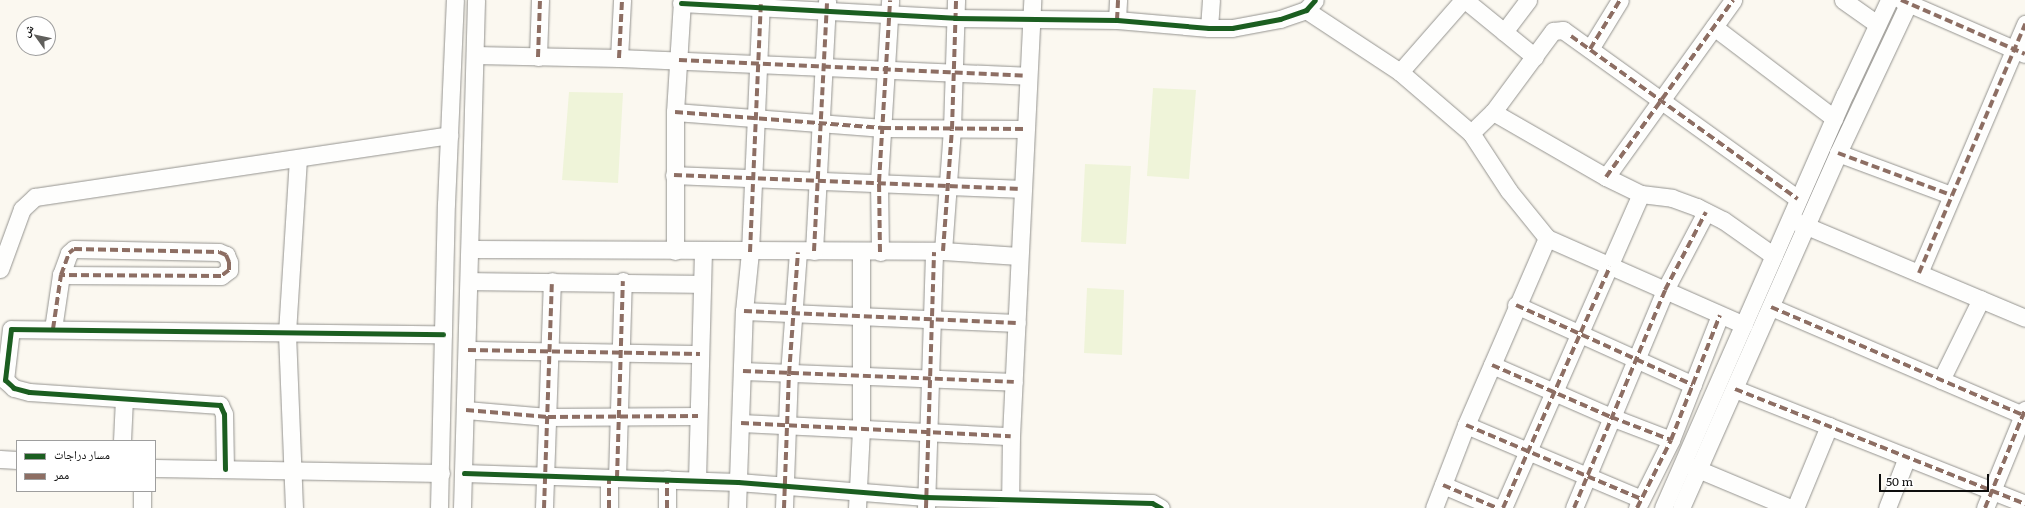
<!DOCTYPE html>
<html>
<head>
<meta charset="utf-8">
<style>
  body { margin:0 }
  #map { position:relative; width:2025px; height:508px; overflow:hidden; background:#fbf8f0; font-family:Literata,"Noto Naskh Arabic",serif }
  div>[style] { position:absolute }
  .pitch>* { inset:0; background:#eff4d9 }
  .roads { filter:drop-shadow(0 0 1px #94938f) drop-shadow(0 0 1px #94938f) }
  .minor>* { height:17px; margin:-8.5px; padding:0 8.5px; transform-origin:8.5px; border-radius:8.5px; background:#fefefd }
  .quiet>* { height:4px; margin-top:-2px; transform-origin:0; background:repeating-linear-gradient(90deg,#8d6e63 0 8px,transparent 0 12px) }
  .cycleway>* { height:5px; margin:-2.5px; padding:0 2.5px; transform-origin:2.5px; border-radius:2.5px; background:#1b5e20 }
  span { translate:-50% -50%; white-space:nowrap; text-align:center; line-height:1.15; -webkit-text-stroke:4px #fff; paint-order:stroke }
  .legend { position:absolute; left:16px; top:440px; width:140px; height:52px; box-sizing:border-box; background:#fff; border:1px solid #9e9e9e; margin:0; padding:5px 7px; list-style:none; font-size:12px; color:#0d0d0d }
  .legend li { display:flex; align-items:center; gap:8px; height:20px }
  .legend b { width:20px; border:1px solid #9e9e9e }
  .north { position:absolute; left:16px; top:16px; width:40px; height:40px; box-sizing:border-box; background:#fff; border:1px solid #9e9e9e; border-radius:50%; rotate:303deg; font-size:11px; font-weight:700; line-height:16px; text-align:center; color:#0d0d0d }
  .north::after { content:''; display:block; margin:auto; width:14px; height:18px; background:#605f5c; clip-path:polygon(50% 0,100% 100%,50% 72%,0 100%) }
  .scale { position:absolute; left:1879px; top:474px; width:110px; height:18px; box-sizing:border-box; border:2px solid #0d0d0d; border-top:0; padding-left:5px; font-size:12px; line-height:14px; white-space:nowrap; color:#0d0d0d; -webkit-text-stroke:3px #fff; paint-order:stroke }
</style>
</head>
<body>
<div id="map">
  <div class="pitch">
    <i style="clip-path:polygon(1153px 88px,1196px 90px,1189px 179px,1147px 176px)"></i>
    <i style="clip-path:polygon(569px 92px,623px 93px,618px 183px,562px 180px)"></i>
    <i style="clip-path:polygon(1085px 164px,1131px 166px,1126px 244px,1081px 242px)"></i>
    <i style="clip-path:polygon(1087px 288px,1124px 290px,1122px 355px,1084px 353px)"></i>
  </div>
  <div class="roads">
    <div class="minor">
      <i style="left:1465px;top:0;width:90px;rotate:39.2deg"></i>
      <i style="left:1843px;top:0;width:42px;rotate:35.2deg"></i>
      <i style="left:1901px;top:0;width:135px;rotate:23.5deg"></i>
      <i style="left:681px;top:3px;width:274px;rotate:3.1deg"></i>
      <i style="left:955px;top:18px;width:162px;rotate:0.7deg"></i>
      <i style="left:1117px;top:20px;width:92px;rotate:5deg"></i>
      <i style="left:1209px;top:28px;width:23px"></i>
      <i style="left:1232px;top:28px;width:49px;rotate:-10.6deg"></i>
      <i style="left:1280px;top:19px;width:28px;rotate:-19deg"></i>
      <i style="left:1306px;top:10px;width:13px;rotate:-48deg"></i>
      <i style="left:1306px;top:10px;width:113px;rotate:33.4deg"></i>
      <i style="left:1400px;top:72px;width:94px;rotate:40.7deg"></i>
      <i style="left:1471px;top:133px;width:69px;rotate:56.8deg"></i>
      <i style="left:1509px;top:191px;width:60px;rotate:51deg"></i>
      <i style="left:1117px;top:20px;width:20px;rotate:-87deg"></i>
      <i style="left:1714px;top:27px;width:151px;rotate:37.2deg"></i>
      <i style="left:1209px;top:28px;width:28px;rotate:-86deg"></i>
      <i style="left:1504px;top:32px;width:40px;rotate:-53deg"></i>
      <i style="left:1590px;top:49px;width:57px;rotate:-58.5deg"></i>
      <i style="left:475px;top:55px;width:144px;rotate:1.2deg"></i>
      <i style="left:619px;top:58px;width:408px;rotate:2.5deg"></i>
      <i style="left:538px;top:57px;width:57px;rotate:-88deg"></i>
      <i style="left:619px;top:58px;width:58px;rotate:-87deg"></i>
      <i style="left:1400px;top:72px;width:96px;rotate:-48.8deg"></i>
      <i style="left:675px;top:112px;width:209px;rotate:4.4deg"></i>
      <i style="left:883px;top:128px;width:142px;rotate:0.4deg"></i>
      <i style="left:1493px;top:112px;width:130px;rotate:29.9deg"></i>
      <i style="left:1606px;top:177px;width:39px;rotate:26deg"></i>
      <i style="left:1641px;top:194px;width:31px;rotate:7deg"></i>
      <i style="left:1672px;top:198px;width:27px;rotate:20deg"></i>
      <i style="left:1697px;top:207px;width:29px;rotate:27deg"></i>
      <i style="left:1723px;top:220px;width:62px;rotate:35.2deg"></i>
      <i style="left:1471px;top:133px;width:30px;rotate:-44deg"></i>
      <i style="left:1493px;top:112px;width:101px;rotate:-53.5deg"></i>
      <i style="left:1553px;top:31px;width:10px;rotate:-6deg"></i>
      <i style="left:1563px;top:30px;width:289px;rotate:35.7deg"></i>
      <i style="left:1838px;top:153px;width:121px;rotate:20.4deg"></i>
      <i style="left:674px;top:175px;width:348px;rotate:2.3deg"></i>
      <i style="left:1606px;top:177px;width:218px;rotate:-54.3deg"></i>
      <i style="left:1797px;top:222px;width:247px;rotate:22.8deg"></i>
      <i style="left:471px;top:249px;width:472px;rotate:0.2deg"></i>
      <i style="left:943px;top:251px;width:76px;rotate:3.8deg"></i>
      <i style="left:675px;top:251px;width:139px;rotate:-90deg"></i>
      <i style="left:675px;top:112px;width:112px;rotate:-86.4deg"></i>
      <i style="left:814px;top:251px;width:251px;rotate:-87deg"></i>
      <i style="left:943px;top:251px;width:122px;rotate:-85.8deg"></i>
      <i style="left:952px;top:129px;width:129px;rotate:-88.2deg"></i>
      <i style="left:880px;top:252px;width:70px;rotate:-90.8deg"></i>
      <i style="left:879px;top:182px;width:182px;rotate:-86.5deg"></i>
      <i style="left:0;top:269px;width:64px;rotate:-69.9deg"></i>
      <i style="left:22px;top:209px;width:18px;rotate:-43deg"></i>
      <i style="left:35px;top:197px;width:419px;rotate:-8.5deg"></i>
      <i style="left:1919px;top:273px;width:271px;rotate:-66.9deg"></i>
      <i style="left:470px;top:281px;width:231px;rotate:0.7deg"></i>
      <i style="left:1516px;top:305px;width:194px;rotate:24.3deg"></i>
      <i style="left:1771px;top:307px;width:276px;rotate:23.2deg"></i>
      <i style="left:744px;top:311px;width:273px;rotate:2.5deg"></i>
      <i style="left:53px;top:329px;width:55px;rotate:-81.6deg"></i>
      <i style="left:61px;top:275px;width:23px;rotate:-70deg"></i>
      <i style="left:69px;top:253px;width:6px;rotate:-39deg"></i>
      <i style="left:74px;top:249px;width:145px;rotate:1.2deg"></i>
      <i style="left:219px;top:252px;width:8px;rotate:23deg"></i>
      <i style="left:226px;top:255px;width:8px;rotate:67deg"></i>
      <i style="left:229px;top:262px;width:8px;rotate:90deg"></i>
      <i style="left:229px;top:270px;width:10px;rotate:143deg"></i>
      <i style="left:221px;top:276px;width:160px;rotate:-179.6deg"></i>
      <i style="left:468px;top:350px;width:232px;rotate:1deg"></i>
      <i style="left:1492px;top:365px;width:130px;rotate:23.6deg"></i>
      <i style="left:1611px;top:417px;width:64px;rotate:21deg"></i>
      <i style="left:743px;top:371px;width:271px;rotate:2.3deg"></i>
      <i style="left:1941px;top:380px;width:90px;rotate:-63.7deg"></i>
      <i style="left:1735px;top:389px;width:312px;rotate:21.6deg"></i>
      <i style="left:466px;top:410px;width:82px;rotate:4.9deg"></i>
      <i style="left:548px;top:417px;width:150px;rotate:-0.4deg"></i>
      <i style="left:741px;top:423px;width:270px;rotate:2.8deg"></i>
      <i style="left:1466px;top:425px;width:190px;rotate:22.9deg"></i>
      <i style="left:122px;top:441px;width:42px;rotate:-87.3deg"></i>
      <i style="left:0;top:459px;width:17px;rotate:3deg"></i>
      <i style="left:1688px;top:465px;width:112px;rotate:22.7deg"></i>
      <i style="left:155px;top:468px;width:286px;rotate:1deg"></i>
      <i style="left:225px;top:469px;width:55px;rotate:-91deg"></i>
      <i style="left:224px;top:414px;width:10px;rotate:-114deg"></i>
      <i style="left:220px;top:405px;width:191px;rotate:-176.1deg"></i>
      <i style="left:29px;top:392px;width:16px;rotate:-165deg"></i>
      <i style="left:14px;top:388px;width:12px;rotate:-138deg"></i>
      <i style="left:5px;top:380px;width:51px;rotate:-83.3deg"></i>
      <i style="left:11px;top:329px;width:432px;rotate:0.7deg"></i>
      <i style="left:464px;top:473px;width:274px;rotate:1.9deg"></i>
      <i style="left:738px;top:482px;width:188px;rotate:4.6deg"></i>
      <i style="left:925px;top:497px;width:227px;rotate:1.5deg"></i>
      <i style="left:1152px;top:503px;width:10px;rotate:29deg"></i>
      <i style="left:617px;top:478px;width:197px;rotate:-88.3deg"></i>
      <i style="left:697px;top:480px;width:228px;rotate:-88.5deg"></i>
      <i style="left:1443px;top:485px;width:59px;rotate:23.1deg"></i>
      <i style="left:142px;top:508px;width:17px;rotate:-90deg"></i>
      <i style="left:294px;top:508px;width:175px;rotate:-92.3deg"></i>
      <i style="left:287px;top:333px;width:174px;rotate:-86.4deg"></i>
      <i style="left:439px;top:508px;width:304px;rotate:-88.7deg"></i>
      <i style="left:446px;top:204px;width:204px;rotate:-87.5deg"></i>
      <i style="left:462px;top:508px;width:508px;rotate:-88.42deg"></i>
      <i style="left:544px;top:508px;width:227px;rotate:-88deg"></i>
      <i style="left:609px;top:508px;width:30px;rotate:-90deg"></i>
      <i style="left:667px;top:508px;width:29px;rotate:-90deg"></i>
      <i style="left:737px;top:508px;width:197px;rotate:-88deg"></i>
      <i style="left:744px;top:311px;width:59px;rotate:-84.2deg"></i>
      <i style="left:750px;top:252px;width:252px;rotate:-87.5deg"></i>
      <i style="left:784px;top:508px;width:134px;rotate:-87.9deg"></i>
      <i style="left:789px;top:374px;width:122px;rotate:-85.8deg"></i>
      <i style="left:857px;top:508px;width:80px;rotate:-87.1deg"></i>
      <i style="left:861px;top:428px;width:176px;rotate:-90deg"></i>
      <i style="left:926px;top:508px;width:256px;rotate:-88.2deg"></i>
      <i style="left:1010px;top:508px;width:72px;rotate:-89.2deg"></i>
      <i style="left:1011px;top:436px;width:437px;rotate:-87.2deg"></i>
      <i style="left:1434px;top:508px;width:89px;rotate:-68.9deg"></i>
      <i style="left:1466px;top:425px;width:204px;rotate:-66.6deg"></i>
      <i style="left:1547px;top:238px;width:215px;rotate:23.8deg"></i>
      <i style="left:1503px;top:508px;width:343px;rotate:-66.3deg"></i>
      <i style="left:1574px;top:508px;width:236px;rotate:-67.3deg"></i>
      <i style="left:1665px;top:290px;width:88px;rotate:-62.3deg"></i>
      <i style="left:1637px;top:508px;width:76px;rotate:-63.4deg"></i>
      <i style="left:1671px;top:440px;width:134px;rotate:-68.6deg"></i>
      <i style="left:1663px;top:508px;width:452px;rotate:-66.3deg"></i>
      <i style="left:1845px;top:94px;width:104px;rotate:-64.9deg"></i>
      <i style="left:1681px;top:508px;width:388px;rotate:-66.1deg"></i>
      <i style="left:1838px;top:153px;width:169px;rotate:-64.8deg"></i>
      <i style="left:1795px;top:508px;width:89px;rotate:-67.5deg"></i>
      <i style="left:1887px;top:508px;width:55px;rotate:-68.6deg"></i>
      <i style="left:1985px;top:508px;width:106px;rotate:-67.8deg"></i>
    </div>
  </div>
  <div class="quiet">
    <i style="left:1901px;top:0;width:135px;rotate:23.5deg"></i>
    <i style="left:1117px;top:20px;width:20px;rotate:-87deg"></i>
    <i style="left:1571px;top:36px;width:279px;rotate:35.7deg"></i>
    <i style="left:1590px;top:49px;width:57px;rotate:-58.5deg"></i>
    <i style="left:538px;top:57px;width:57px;rotate:-88deg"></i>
    <i style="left:619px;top:58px;width:58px;rotate:-87deg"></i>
    <i style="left:679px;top:60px;width:348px;rotate:2.6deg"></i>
    <i style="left:675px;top:112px;width:209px;rotate:4.4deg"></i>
    <i style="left:883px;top:128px;width:142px;rotate:0.4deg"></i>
    <i style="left:1838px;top:153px;width:121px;rotate:20.4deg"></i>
    <i style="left:674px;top:175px;width:348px;rotate:2.3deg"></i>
    <i style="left:1606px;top:177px;width:218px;rotate:-54.3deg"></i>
    <i style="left:814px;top:251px;width:251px;rotate:-87deg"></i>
    <i style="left:943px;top:251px;width:122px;rotate:-85.8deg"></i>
    <i style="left:952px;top:129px;width:129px;rotate:-88.2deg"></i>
    <i style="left:750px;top:252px;width:252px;rotate:-87.5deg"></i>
    <i style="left:880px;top:252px;width:70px;rotate:-90.8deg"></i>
    <i style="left:879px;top:182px;width:182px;rotate:-86.5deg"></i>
    <i style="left:1919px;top:273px;width:271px;rotate:-66.9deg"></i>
    <i style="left:1516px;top:305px;width:194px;rotate:24.3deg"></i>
    <i style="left:1771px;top:307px;width:276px;rotate:23.2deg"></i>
    <i style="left:744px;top:311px;width:273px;rotate:2.5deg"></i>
    <i style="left:53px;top:329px;width:55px;rotate:-81.6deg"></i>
    <i style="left:61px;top:275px;width:23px;rotate:-70deg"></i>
    <i style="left:69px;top:253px;width:6px;rotate:-39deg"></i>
    <i style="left:74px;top:249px;width:145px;rotate:1.2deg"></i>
    <i style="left:219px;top:252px;width:8px;rotate:23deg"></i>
    <i style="left:226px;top:255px;width:8px;rotate:67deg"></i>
    <i style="left:229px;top:262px;width:8px;rotate:90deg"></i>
    <i style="left:229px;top:270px;width:10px;rotate:143deg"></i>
    <i style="left:221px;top:276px;width:160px;rotate:-179.6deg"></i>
    <i style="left:468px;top:350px;width:232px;rotate:1deg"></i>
    <i style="left:1492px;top:365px;width:130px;rotate:23.6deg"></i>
    <i style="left:1611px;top:417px;width:64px;rotate:21deg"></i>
    <i style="left:743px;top:371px;width:271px;rotate:2.3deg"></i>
    <i style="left:1735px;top:389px;width:312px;rotate:21.6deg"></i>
    <i style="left:466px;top:410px;width:82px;rotate:4.9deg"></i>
    <i style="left:548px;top:417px;width:150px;rotate:-0.4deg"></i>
    <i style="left:741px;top:423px;width:270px;rotate:2.8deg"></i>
    <i style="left:1466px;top:425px;width:190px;rotate:22.9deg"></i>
    <i style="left:617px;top:478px;width:197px;rotate:-88.3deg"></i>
    <i style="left:1443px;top:485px;width:59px;rotate:23.1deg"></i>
    <i style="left:544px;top:508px;width:227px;rotate:-88deg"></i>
    <i style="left:609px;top:508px;width:30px;rotate:-90deg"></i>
    <i style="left:667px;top:508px;width:29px;rotate:-90deg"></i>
    <i style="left:784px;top:508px;width:134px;rotate:-87.9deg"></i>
    <i style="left:789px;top:374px;width:122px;rotate:-85.8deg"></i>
    <i style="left:926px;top:508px;width:256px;rotate:-88.2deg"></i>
    <i style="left:1503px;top:508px;width:264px;rotate:-66.1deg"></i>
    <i style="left:1574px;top:508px;width:236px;rotate:-67.3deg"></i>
    <i style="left:1665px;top:290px;width:88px;rotate:-62.3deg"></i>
    <i style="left:1637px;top:508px;width:76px;rotate:-63.4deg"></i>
    <i style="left:1671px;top:440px;width:134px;rotate:-68.6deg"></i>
    <i style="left:1985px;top:508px;width:106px;rotate:-67.8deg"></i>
  </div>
  <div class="cycleway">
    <i style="left:681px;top:3px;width:274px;rotate:3.1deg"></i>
    <i style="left:955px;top:18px;width:162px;rotate:0.7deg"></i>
    <i style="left:1117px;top:20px;width:92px;rotate:5deg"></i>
    <i style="left:1209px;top:28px;width:23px"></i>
    <i style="left:1232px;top:28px;width:49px;rotate:-10.6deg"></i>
    <i style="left:1280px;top:19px;width:28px;rotate:-19deg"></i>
    <i style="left:1306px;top:10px;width:13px;rotate:-48deg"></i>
    <i style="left:225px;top:469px;width:55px;rotate:-91deg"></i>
    <i style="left:224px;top:414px;width:10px;rotate:-114deg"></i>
    <i style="left:220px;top:405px;width:191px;rotate:-176.1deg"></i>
    <i style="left:29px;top:392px;width:16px;rotate:-165deg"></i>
    <i style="left:14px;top:388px;width:12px;rotate:-138deg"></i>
    <i style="left:5px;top:380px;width:51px;rotate:-83.3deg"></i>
    <i style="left:11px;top:329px;width:432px;rotate:0.7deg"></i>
    <i style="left:464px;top:473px;width:274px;rotate:1.9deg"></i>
    <i style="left:738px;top:482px;width:188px;rotate:4.6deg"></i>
    <i style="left:925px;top:497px;width:227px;rotate:1.5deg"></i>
    <i style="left:1152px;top:503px;width:10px;rotate:29deg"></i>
  </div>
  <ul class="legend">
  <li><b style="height:5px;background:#1b5e20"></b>مسار دراجات</li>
  <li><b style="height:5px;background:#8d6e63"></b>ممر</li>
  </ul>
  <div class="north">ش</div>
  <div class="scale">50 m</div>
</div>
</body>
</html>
